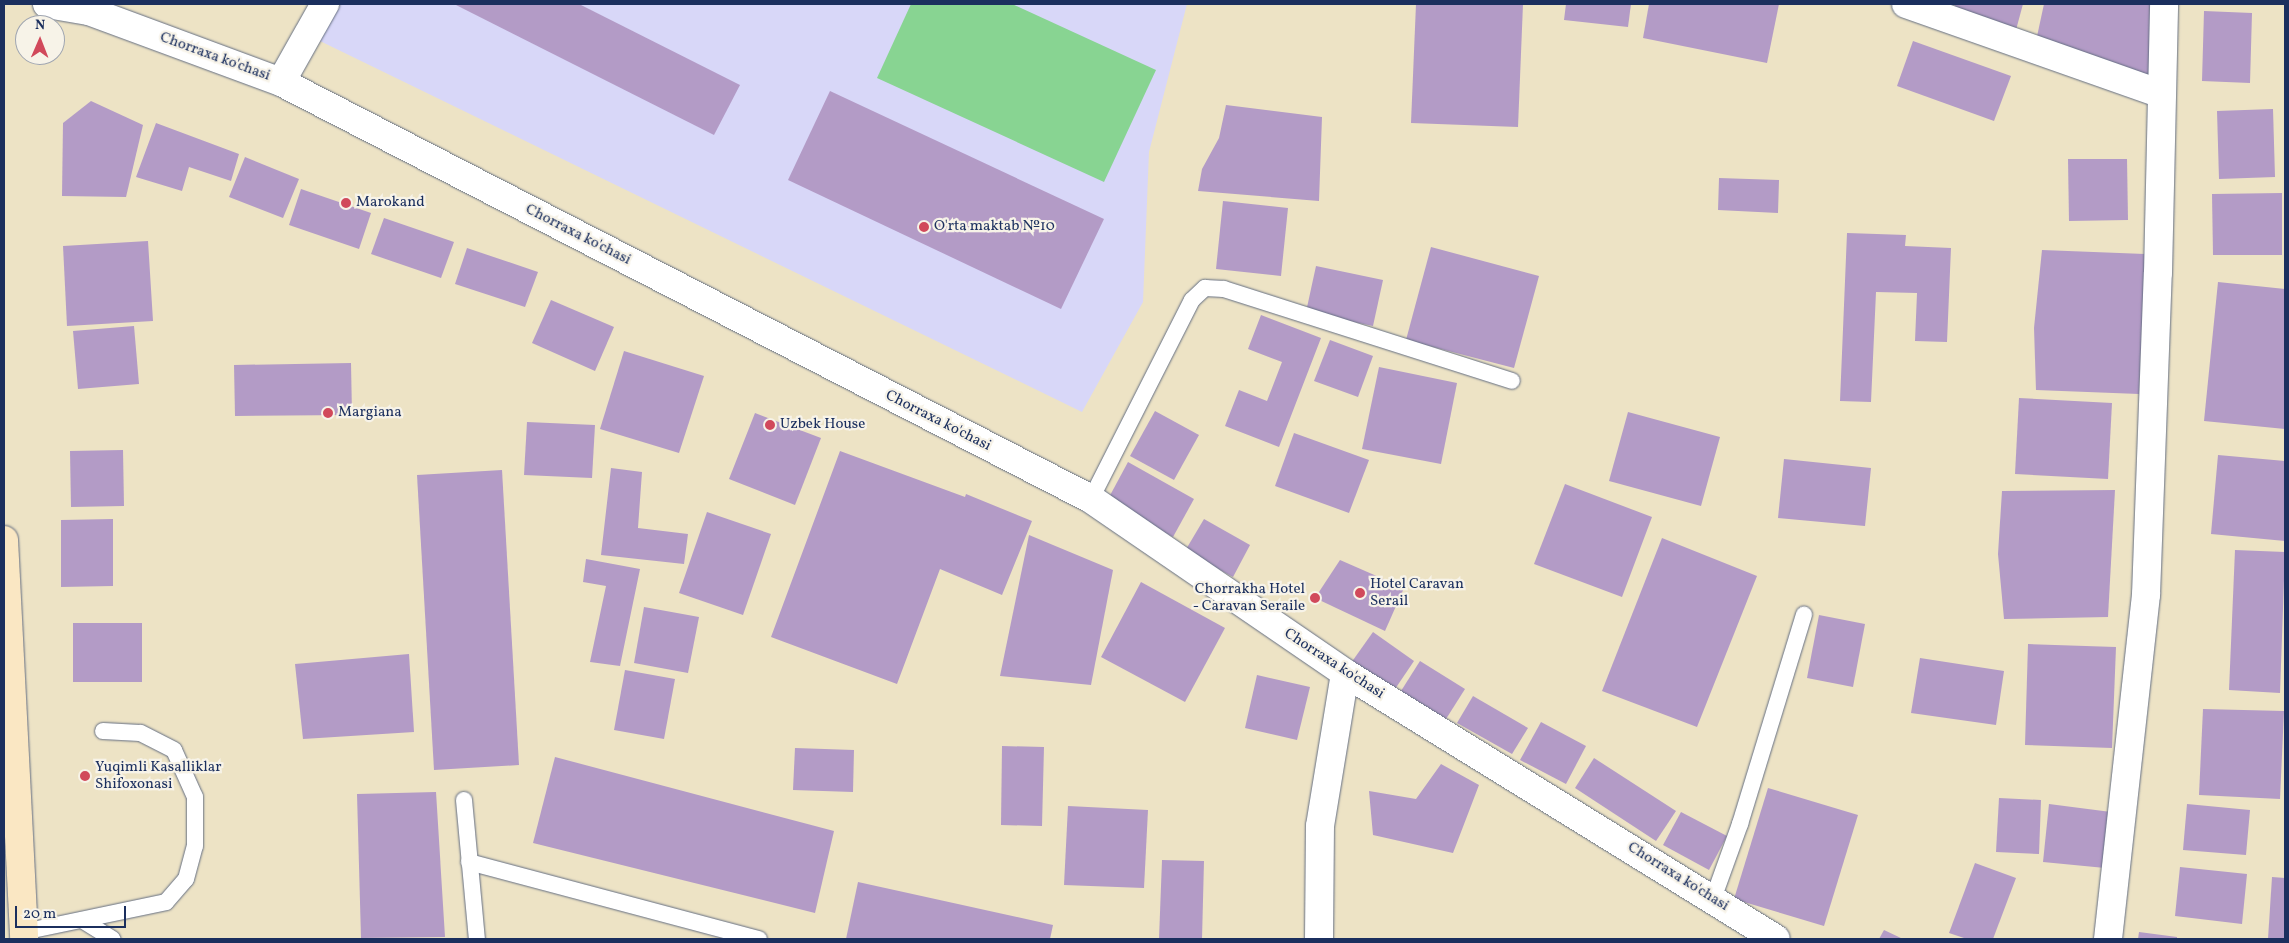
<!DOCTYPE html>
<html>
<head>
<meta charset="utf-8">
<style>
  body { margin:0 }
  #map { position:relative; width:2289px; height:943px; overflow:hidden; background:#ede3c5; font-family:Vollkorn,serif }
  div>[style] { position:absolute }
  .built>* { inset:0; background:#d8d7f8 }
  .green>* { inset:0; background:#88d492 }
  .building>* { inset:0; background:#b39bc6 }
  .roads { filter:drop-shadow(0 0 1px #646e82) drop-shadow(0 0 1px #646e82) }
  .service>* { height:16px; margin:-8px; padding:0 8px; transform-origin:8px; border-radius:8px; background:#fff }
  .minor>* { height:28px; margin:-14px; padding:0 14px; transform-origin:14px; border-radius:14px; background:#fff }
  .tertiary>* { height:28px; margin:-14px; padding:0 14px; transform-origin:14px; border-radius:14px; background:#fff }
  .secondary>* { height:28px; margin:-14px; padding:0 14px; transform-origin:14px; border-radius:14px; background:#fae7c3 }
  .dots>* { width:14px; height:14px; translate:-50% -50%; box-sizing:border-box; border:2px solid #f7f3e8; border-radius:50% }
  span { translate:-50% -50%; white-space:nowrap; text-align:center; line-height:1.15; -webkit-text-stroke:4.5px #f7f3e8; paint-order:stroke }
  .street-label { font-size:15px; color:#1b2f5e }
  .poi-label { font-size:15px; color:#1b2f5e }
  .left { translate:0 -50%; text-align:left }
  .right { translate:-100% -50%; text-align:right }
  .frame { position:absolute; inset:0; border:5px solid #1b2f5e; pointer-events:none }
  .north { position:absolute; left:15px; top:15px; width:50px; height:50px; box-sizing:border-box; background:#f7f3e8; border:1px solid #9fa5b1; border-radius:50%; rotate:1deg; font-size:14px; font-weight:700; line-height:20px; text-align:center; color:#1b2f5e }
  .north::after { content:''; display:block; margin:auto; width:18px; height:22px; background:#d1495b; clip-path:polygon(50% 0,100% 100%,50% 72%,0 100%) }
  .scale { position:absolute; left:15px; top:906px; width:111px; height:22px; box-sizing:border-box; border:2px solid #1b2f5e; border-top:0; padding-left:6px; font-size:15px; line-height:18px; white-space:nowrap; color:#1b2f5e; -webkit-text-stroke:4px #f7f3e8; paint-order:stroke }
</style>
</head>
<body>
<div id="map">
  <div class="built">
    <i style="clip-path:polygon(341px 4px,1187px 4px,1149px 152px,1143px 302px,1082px 412px,320px 41px)"></i>
  </div>
  <div class="green">
    <i style="clip-path:polygon(911px 4px,1012px 4px,1156px 70px,1104px 182px,877px 78px)"></i>
  </div>
  <div class="building">
    <i style="clip-path:polygon(454px 4px,579px 4px,740px 85px,714px 135px)"></i>
    <i style="clip-path:polygon(1416px 4px,1523px 4px,1518px 127px,1411px 123px)"></i>
    <i style="clip-path:polygon(1566px 4px,1631px 4px,1628px 27px,1564px 20px)"></i>
    <i style="clip-path:polygon(1649px 4px,1779px 4px,1767px 63px,1643px 38px)"></i>
    <i style="clip-path:polygon(1955px 4px,2023px 4px,2013px 41px,1952px 19px)"></i>
    <i style="clip-path:polygon(2044px 4px,2155px 4px,2151px 85px,2036px 41px)"></i>
    <i style="clip-path:polygon(2204px 11px,2252px 13px,2250px 83px,2202px 81px)"></i>
    <i style="clip-path:polygon(1913px 41px,2011px 76px,1994px 121px,1897px 86px)"></i>
    <i style="clip-path:polygon(830px 91px,1104px 219px,1061px 309px,788px 180px)"></i>
    <i style="clip-path:polygon(91px 101px,143px 125px,126px 197px,62px 196px,63px 123px)"></i>
    <i style="clip-path:polygon(1226px 105px,1322px 117px,1319px 201px,1198px 191px,1202px 169px,1219px 138px)"></i>
    <i style="clip-path:polygon(2273px 109px,2275px 177px,2219px 179px,2217px 111px)"></i>
    <i style="clip-path:polygon(156px 123px,239px 154px,231px 181px,189px 167px,182px 191px,136px 177px)"></i>
    <i style="clip-path:polygon(245px 157px,299px 179px,283px 218px,229px 197px)"></i>
    <i style="clip-path:polygon(2068px 159px,2127px 159px,2128px 220px,2069px 221px)"></i>
    <i style="clip-path:polygon(1719px 178px,1779px 180px,1778px 213px,1718px 210px)"></i>
    <i style="clip-path:polygon(301px 189px,371px 213px,359px 249px,289px 225px)"></i>
    <i style="clip-path:polygon(2282px 193px,2282px 255px,2213px 255px,2212px 194px)"></i>
    <i style="clip-path:polygon(1223px 201px,1288px 208px,1281px 276px,1216px 269px)"></i>
    <i style="clip-path:polygon(384px 218px,454px 242px,441px 278px,371px 254px)"></i>
    <i style="clip-path:polygon(1847px 233px,1906px 235px,1905px 246px,1951px 248px,1947px 342px,1915px 341px,1917px 293px,1876px 292px,1871px 402px,1840px 401px)"></i>
    <i style="clip-path:polygon(148px 241px,153px 321px,67px 326px,63px 246px)"></i>
    <i style="clip-path:polygon(1431px 247px,1539px 276px,1514px 368px,1406px 340px)"></i>
    <i style="clip-path:polygon(467px 248px,538px 272px,525px 307px,455px 284px)"></i>
    <i style="clip-path:polygon(2042px 250px,2145px 254px,2139px 394px,2036px 390px,2034px 328px)"></i>
    <i style="clip-path:polygon(1316px 266px,1383px 280px,1373px 326px,1306px 312px)"></i>
    <i style="clip-path:polygon(2218px 282px,2285px 289px,2285px 429px,2204px 421px)"></i>
    <i style="clip-path:polygon(551px 300px,614px 327px,595px 371px,532px 343px)"></i>
    <i style="clip-path:polygon(1261px 315px,1321px 338px,1279px 447px,1225px 426px,1239px 390px,1267px 401px,1282px 362px,1248px 349px)"></i>
    <i style="clip-path:polygon(134px 326px,139px 384px,78px 389px,73px 331px)"></i>
    <i style="clip-path:polygon(1330px 340px,1373px 356px,1358px 397px,1314px 381px)"></i>
    <i style="clip-path:polygon(624px 351px,704px 376px,679px 453px,600px 429px)"></i>
    <i style="clip-path:polygon(351px 363px,352px 415px,235px 416px,234px 365px)"></i>
    <i style="clip-path:polygon(1379px 367px,1457px 383px,1441px 464px,1362px 449px)"></i>
    <i style="clip-path:polygon(2019px 398px,2112px 403px,2108px 479px,2015px 474px)"></i>
    <i style="clip-path:polygon(1155px 411px,1199px 435px,1174px 480px,1130px 456px)"></i>
    <i style="clip-path:polygon(1628px 412px,1720px 437px,1701px 506px,1609px 481px)"></i>
    <i style="clip-path:polygon(755px 413px,821px 438px,795px 505px,729px 479px)"></i>
    <i style="clip-path:polygon(527px 422px,595px 425px,592px 478px,524px 475px)"></i>
    <i style="clip-path:polygon(1294px 433px,1369px 460px,1349px 513px,1275px 486px)"></i>
    <i style="clip-path:polygon(123px 450px,124px 506px,71px 507px,70px 451px)"></i>
    <i style="clip-path:polygon(840px 451px,965px 497px,966px 494px,1032px 521px,1002px 595px,940px 569px,897px 684px,771px 637px)"></i>
    <i style="clip-path:polygon(2218px 455px,2285px 461px,2285px 541px,2211px 534px)"></i>
    <i style="clip-path:polygon(1784px 459px,1871px 468px,1865px 526px,1778px 518px)"></i>
    <i style="clip-path:polygon(1128px 462px,1194px 499px,1173px 537px,1107px 501px)"></i>
    <i style="clip-path:polygon(611px 468px,642px 472px,638px 528px,688px 534px,684px 564px,601px 555px)"></i>
    <i style="clip-path:polygon(502px 470px,519px 765px,434px 770px,417px 475px)"></i>
    <i style="clip-path:polygon(1565px 484px,1652px 517px,1622px 597px,1534px 564px)"></i>
    <i style="clip-path:polygon(2115px 490px,2108px 617px,2004px 619px,1998px 554px,2002px 491px)"></i>
    <i style="clip-path:polygon(707px 512px,771px 534px,743px 615px,679px 593px)"></i>
    <i style="clip-path:polygon(113px 519px,113px 586px,61px 587px,61px 520px)"></i>
    <i style="clip-path:polygon(1204px 519px,1250px 545px,1233px 577px,1185px 551px)"></i>
    <i style="clip-path:polygon(1029px 535px,1113px 570px,1091px 685px,1000px 676px)"></i>
    <i style="clip-path:polygon(1662px 538px,1757px 576px,1697px 727px,1602px 691px)"></i>
    <i style="clip-path:polygon(2235px 550px,2285px 552px,2280px 693px,2229px 690px)"></i>
    <i style="clip-path:polygon(586px 559px,640px 569px,620px 666px,590px 662px,606px 586px,583px 582px)"></i>
    <i style="clip-path:polygon(1340px 560px,1404px 588px,1385px 631px,1315px 598px)"></i>
    <i style="clip-path:polygon(1141px 582px,1225px 628px,1185px 702px,1101px 657px)"></i>
    <i style="clip-path:polygon(644px 607px,699px 617px,688px 673px,634px 663px)"></i>
    <i style="clip-path:polygon(1819px 615px,1865px 624px,1853px 687px,1807px 678px)"></i>
    <i style="clip-path:polygon(73px 623px,142px 623px,142px 682px,73px 682px)"></i>
    <i style="clip-path:polygon(1373px 632px,1414px 661px,1393px 692px,1351px 663px)"></i>
    <i style="clip-path:polygon(2028px 644px,2116px 647px,2112px 748px,2025px 745px)"></i>
    <i style="clip-path:polygon(409px 654px,414px 732px,303px 739px,295px 664px)"></i>
    <i style="clip-path:polygon(1920px 658px,2004px 671px,1996px 725px,1911px 713px)"></i>
    <i style="clip-path:polygon(1420px 661px,1465px 689px,1446px 719px,1401px 691px)"></i>
    <i style="clip-path:polygon(625px 670px,675px 679px,664px 739px,614px 730px)"></i>
    <i style="clip-path:polygon(1257px 675px,1310px 687px,1297px 740px,1245px 728px)"></i>
    <i style="clip-path:polygon(1473px 696px,1528px 728px,1512px 754px,1457px 723px)"></i>
    <i style="clip-path:polygon(2203px 709px,2284px 711px,2280px 799px,2199px 795px)"></i>
    <i style="clip-path:polygon(1541px 722px,1586px 746px,1566px 784px,1520px 760px)"></i>
    <i style="clip-path:polygon(1002px 746px,1044px 747px,1042px 826px,1001px 825px)"></i>
    <i style="clip-path:polygon(795px 748px,854px 750px,853px 792px,793px 790px)"></i>
    <i style="clip-path:polygon(555px 757px,834px 831px,815px 913px,533px 843px)"></i>
    <i style="clip-path:polygon(1594px 758px,1676px 811px,1656px 841px,1575px 788px)"></i>
    <i style="clip-path:polygon(1441px 764px,1479px 785px,1453px 853px,1373px 835px,1369px 791px,1416px 799px)"></i>
    <i style="clip-path:polygon(1768px 788px,1858px 815px,1824px 926px,1734px 899px)"></i>
    <i style="clip-path:polygon(436px 792px,445px 937px,361px 938px,357px 794px)"></i>
    <i style="clip-path:polygon(1999px 798px,2041px 800px,2039px 854px,1996px 852px)"></i>
    <i style="clip-path:polygon(2049px 804px,2111px 812px,2105px 868px,2043px 862px)"></i>
    <i style="clip-path:polygon(2187px 804px,2250px 810px,2246px 855px,2183px 850px)"></i>
    <i style="clip-path:polygon(1068px 806px,1148px 810px,1144px 888px,1064px 885px)"></i>
    <i style="clip-path:polygon(1681px 812px,1727px 836px,1709px 870px,1663px 845px)"></i>
    <i style="clip-path:polygon(1162px 860px,1204px 861px,1202px 939px,1159px 939px)"></i>
    <i style="clip-path:polygon(1975px 863px,2016px 878px,1993px 939px,1967px 939px,1949px 933px)"></i>
    <i style="clip-path:polygon(2180px 867px,2247px 874px,2242px 924px,2175px 916px)"></i>
    <i style="clip-path:polygon(2272px 877px,2285px 878px,2285px 939px,2268px 939px)"></i>
    <i style="clip-path:polygon(858px 882px,1053px 925px,1050px 939px,846px 939px)"></i>
    <i style="clip-path:polygon(1884px 930px,1903px 939px,1879px 939px)"></i>
    <i style="clip-path:polygon(2139px 932px,2177px 937px,2177px 939px,2138px 939px)"></i>
  </div>
  <div class="roads">
    <div class="service">
      <i style="left:1091px;top:499px;width:223px;rotate:-63.1deg"></i>
      <i style="left:1192px;top:300px;width:18px;rotate:-43deg"></i>
      <i style="left:1205px;top:288px;width:19px;rotate:3deg"></i>
      <i style="left:1224px;top:289px;width:302px;rotate:17.7deg"></i>
      <i style="left:464px;top:800px;width:140px;rotate:84.7deg"></i>
      <i style="left:469px;top:862px;width:300px;rotate:14.9deg"></i>
      <i style="left:1713px;top:899px;width:80px;rotate:-70.2deg"></i>
      <i style="left:1740px;top:824px;width:219px;rotate:-73deg"></i>
      <i style="left:82px;top:920px;width:36px;rotate:32deg"></i>
      <i style="left:23px;top:932px;width:146px;rotate:-11.8deg"></i>
      <i style="left:166px;top:902px;width:30px;rotate:-49deg"></i>
      <i style="left:186px;top:879px;width:34px;rotate:-75deg"></i>
      <i style="left:195px;top:846px;width:49px;rotate:-90deg"></i>
      <i style="left:195px;top:797px;width:51px;rotate:-114.1deg"></i>
      <i style="left:174px;top:750px;width:38px;rotate:-153deg"></i>
      <i style="left:140px;top:733px;width:37px;rotate:-177deg"></i>
    </div>
    <div class="minor">
      <i style="left:1906px;top:4px;width:270px;rotate:19.4deg"></i>
      <i style="left:281px;top:82px;width:90px;rotate:-60.6deg"></i>
      <i style="left:1319px;top:939px;width:113px;rotate:-89.5deg"></i>
      <i style="left:1320px;top:826px;width:155px;rotate:-80.7deg"></i>
      <i style="left:2108px;top:939px;width:346px;rotate:-83.7deg"></i>
      <i style="left:2146px;top:595px;width:322px;rotate:-87.9deg"></i>
      <i style="left:2158px;top:273px;width:269px;rotate:-88.7deg"></i>
    </div>
    <div class="tertiary">
      <i style="left:47px;top:4px;width:43px;rotate:9.5deg"></i>
      <i style="left:89px;top:11px;width:205px;rotate:20.3deg"></i>
      <i style="left:281px;top:82px;width:911px;rotate:27.24deg"></i>
      <i style="left:1091px;top:499px;width:308px;rotate:34.4deg"></i>
      <i style="left:1345px;top:673px;width:506px;rotate:31.68deg"></i>
    </div>
    <div class="secondary">
      <i style="left:4px;top:540px;width:400px;rotate:87.1deg"></i>
    </div>
  </div>
  <div class="dots">
    <i style="left:346px;top:203px;background:#d1495b"></i>
    <i style="left:924px;top:227px;background:#d1495b"></i>
    <i style="left:328px;top:413px;background:#d1495b"></i>
    <i style="left:770px;top:425px;background:#d1495b"></i>
    <i style="left:1360px;top:593px;background:#d1495b"></i>
    <i style="left:1315px;top:598px;background:#d1495b"></i>
    <i style="left:85px;top:776px;background:#d1495b"></i>
  </div>
  <div class="street-label">
    <span style="left:215px;top:57px;rotate:20deg">Chorraxa ko'chasi</span>
    <span style="left:578px;top:235px;rotate:27deg">Chorraxa ko'chasi</span>
    <span style="left:938px;top:421px;rotate:27deg">Chorraxa ko'chasi</span>
    <span style="left:1334px;top:664px;rotate:33deg">Chorraxa ko'chasi</span>
    <span style="left:1678px;top:877px;rotate:32deg">Chorraxa ko'chasi</span>
  </div>
  <div class="poi-label">
    <span class="left" style="left:356px;top:203px">Marokand</span>
    <span class="left" style="left:934px;top:227px">O'rta maktab №10</span>
    <span class="left" style="left:338px;top:413px">Margiana</span>
    <span class="left" style="left:780px;top:425px">Uzbek House</span>
    <span class="left" style="left:1370px;top:593px">Hotel Caravan<br>Serail</span>
    <span class="right" style="left:1305px;top:598px">Chorrakha Hotel<br>- Caravan Seraile</span>
    <span class="left" style="left:95px;top:776px">Yuqimli Kasalliklar<br>Shifoxonasi</span>
  </div>
  <div class="frame"></div>
  <div class="north">N</div>
  <div class="scale">20 m</div>
</div>
</body>
</html>
